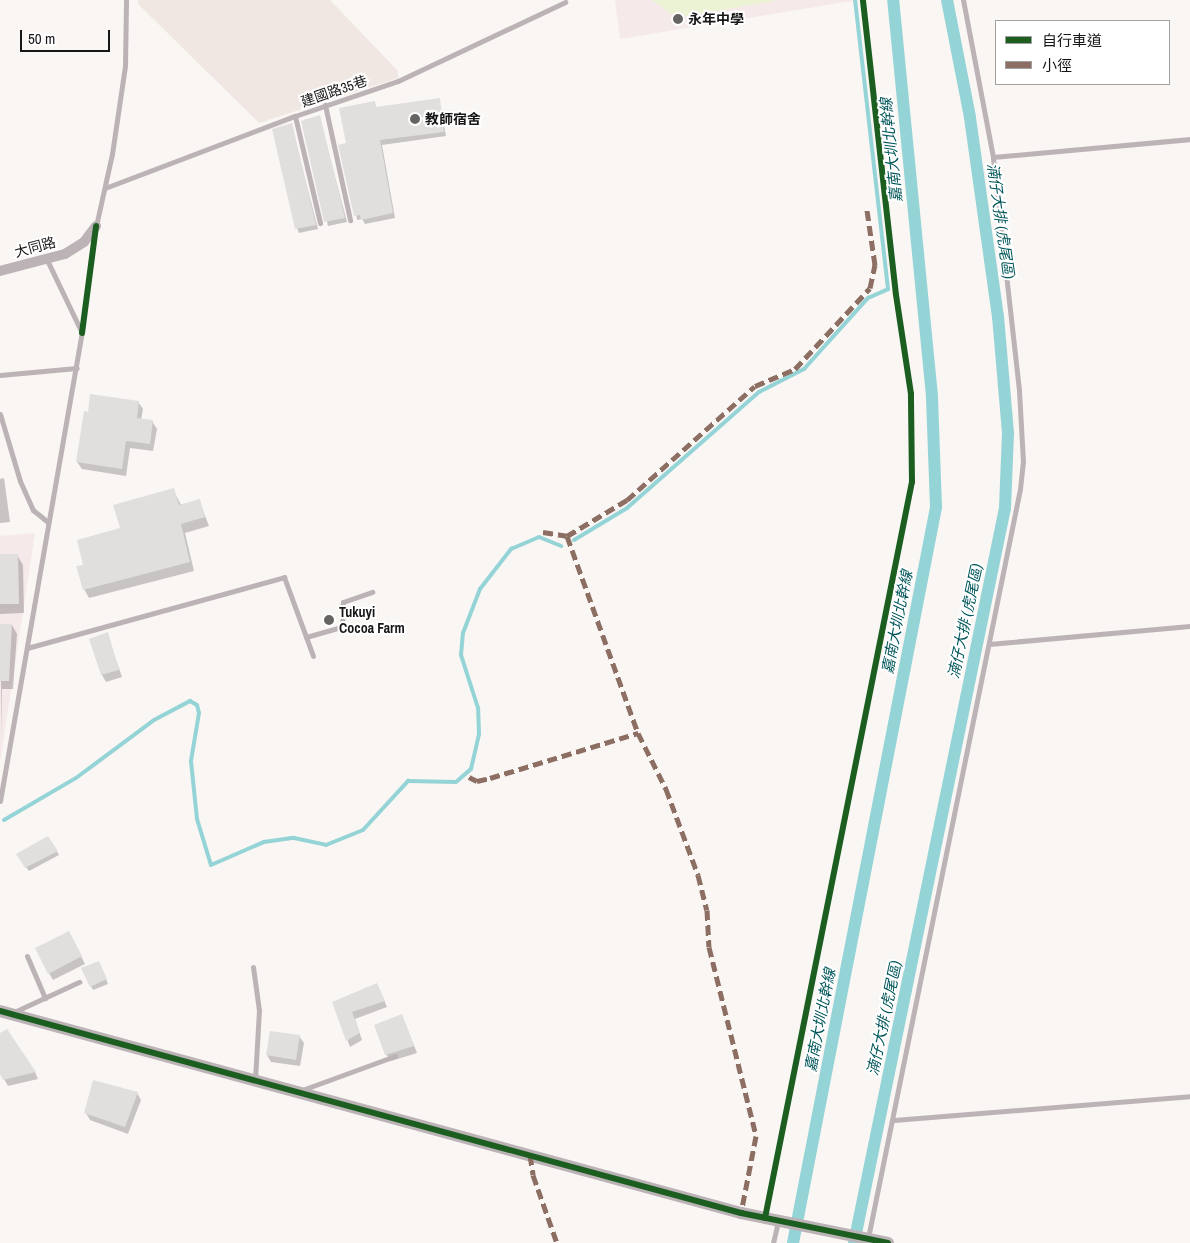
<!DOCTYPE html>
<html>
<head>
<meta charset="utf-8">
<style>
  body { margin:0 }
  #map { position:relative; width:1190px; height:1243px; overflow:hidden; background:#f9f6f4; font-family:"Archivo Narrow","Noto Sans TC",sans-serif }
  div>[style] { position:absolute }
  .built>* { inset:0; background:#f0e7e3 }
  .education>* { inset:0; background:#f6e9ea }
  .green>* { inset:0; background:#ecf2d4 }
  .shadow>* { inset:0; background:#0003 }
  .stream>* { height:4px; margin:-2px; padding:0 2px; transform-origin:2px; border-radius:2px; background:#95d4d6 }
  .canal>* { height:12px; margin:-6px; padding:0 6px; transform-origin:6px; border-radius:6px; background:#95d4d6 }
  .building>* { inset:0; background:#e1dfde }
  .service>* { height:5px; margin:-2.5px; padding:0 2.5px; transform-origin:2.5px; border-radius:2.5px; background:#bcb3b7 }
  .minor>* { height:10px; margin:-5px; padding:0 5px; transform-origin:5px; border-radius:5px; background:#bcb3b7 }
  .tertiary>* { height:12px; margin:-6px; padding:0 6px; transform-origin:6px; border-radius:6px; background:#bcb3b7 }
  .quiet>* { height:5px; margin-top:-2.5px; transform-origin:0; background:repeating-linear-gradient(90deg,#8d6e63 0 10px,transparent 0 15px) }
  .cycleway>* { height:6px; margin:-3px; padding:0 3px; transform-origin:3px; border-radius:3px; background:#1b5e20 }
  .dots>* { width:14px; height:14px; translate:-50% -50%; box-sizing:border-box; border:2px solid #fff; border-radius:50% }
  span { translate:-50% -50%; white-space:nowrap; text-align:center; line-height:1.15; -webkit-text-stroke:4px #fff; paint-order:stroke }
  .poi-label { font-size:14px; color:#171515; font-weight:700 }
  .left { translate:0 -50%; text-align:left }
  .street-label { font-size:14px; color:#171515 }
  .water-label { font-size:15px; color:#005659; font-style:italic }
  .legend { position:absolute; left:995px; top:20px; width:175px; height:65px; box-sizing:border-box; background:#fff; border:1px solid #a2a1a1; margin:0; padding:6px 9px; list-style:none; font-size:15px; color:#171515 }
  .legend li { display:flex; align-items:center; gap:10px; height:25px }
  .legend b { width:25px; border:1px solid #a2a1a1 }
  .scale { position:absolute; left:20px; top:30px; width:90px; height:22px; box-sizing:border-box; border:2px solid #171515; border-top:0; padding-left:6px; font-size:15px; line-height:18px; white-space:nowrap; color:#171515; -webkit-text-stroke:4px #fff; paint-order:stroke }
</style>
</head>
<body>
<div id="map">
  <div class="built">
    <i style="clip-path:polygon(138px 0,330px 0,398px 71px,398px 78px,259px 123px,138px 4px)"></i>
  </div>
  <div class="education">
    <i style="clip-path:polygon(615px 0,858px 0,620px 39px)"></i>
    <i style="clip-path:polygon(35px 533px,0 762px,0 536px)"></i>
  </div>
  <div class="green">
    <i style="clip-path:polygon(652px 0,780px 0,677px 18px)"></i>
  </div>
  <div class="shadow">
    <i style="clip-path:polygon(439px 99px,446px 136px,382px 145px,395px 218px,365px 224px,362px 219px,357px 220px,348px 144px,374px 102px,377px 108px)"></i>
    <i style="clip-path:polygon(319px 116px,347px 222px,328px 226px,304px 120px)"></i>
    <i style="clip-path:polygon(291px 124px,318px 229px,299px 233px,297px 228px)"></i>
    <i style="clip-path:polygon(138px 402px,143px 409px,141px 420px,152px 421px,157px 429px,153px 451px,130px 448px,126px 476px,82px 469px,77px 462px,89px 413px)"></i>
    <i style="clip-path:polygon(4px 478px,10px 522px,0 523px,0 479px)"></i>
    <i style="clip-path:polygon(173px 489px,181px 505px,199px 500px,209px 526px,185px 533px,194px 571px,89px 598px,84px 589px,85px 565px,121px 529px)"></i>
    <i style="clip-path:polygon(0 555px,17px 555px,23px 565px,24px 613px,0 614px)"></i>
    <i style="clip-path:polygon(0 625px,12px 625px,17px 634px,13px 689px,2px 689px,2px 738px)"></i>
    <i style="clip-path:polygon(107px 634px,122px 677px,106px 682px,102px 675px)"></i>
    <i style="clip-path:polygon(48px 838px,59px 855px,29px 871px,20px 859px)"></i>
    <i style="clip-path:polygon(73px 940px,85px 964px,53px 980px,49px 973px)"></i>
    <i style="clip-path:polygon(101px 967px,108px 984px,93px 990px,91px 986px)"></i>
    <i style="clip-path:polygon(380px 991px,387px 1007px,355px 1019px,362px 1040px,350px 1047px,334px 1003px)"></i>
    <i style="clip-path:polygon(405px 1023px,417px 1053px,391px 1061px,386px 1054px)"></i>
    <i style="clip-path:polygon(7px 1030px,35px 1072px,38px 1079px,8px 1086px,0 1072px,0 1035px)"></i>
    <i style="clip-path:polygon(299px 1036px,304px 1043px,300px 1066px,271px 1062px,267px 1055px)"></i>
    <i style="clip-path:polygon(137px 1093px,141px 1100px,128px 1134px,90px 1120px,86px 1113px)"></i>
  </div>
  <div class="stream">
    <i style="left:574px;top:540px;width:62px;rotate:-31.1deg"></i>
    <i style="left:627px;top:508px;width:176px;rotate:-41.3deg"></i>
    <i style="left:759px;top:392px;width:51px;rotate:-27.1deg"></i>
    <i style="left:804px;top:369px;width:96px;rotate:-48deg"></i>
    <i style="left:868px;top:298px;width:22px;rotate:-24deg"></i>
    <i style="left:888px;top:289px;width:291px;rotate:-96.5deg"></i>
    <i style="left:4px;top:820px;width:83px;rotate:-30.3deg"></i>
    <i style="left:76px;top:778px;width:97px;rotate:-36.6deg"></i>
    <i style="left:154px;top:720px;width:41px;rotate:-27.8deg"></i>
    <i style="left:190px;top:701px;width:8px;rotate:30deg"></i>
    <i style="left:197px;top:705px;width:8px;rotate:76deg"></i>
    <i style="left:199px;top:713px;width:49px;rotate:99.5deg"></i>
    <i style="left:191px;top:761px;width:58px;rotate:84.1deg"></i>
    <i style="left:197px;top:819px;width:48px;rotate:73.1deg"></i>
    <i style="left:211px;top:865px;width:58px;rotate:-23.5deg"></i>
    <i style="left:264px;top:842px;width:30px;rotate:-8deg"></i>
    <i style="left:294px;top:838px;width:33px;rotate:12deg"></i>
    <i style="left:326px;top:845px;width:40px;rotate:-22deg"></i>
    <i style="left:363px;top:830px;width:67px;rotate:-47.4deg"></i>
    <i style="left:408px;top:781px;width:48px;rotate:1.2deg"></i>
    <i style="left:456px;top:782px;width:20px;rotate:-41deg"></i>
    <i style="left:471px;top:769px;width:36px;rotate:-77deg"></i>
    <i style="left:479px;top:734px;width:26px;rotate:-92deg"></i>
    <i style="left:478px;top:708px;width:56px;rotate:-107.8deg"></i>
    <i style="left:461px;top:655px;width:22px;rotate:-85deg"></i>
    <i style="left:463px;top:633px;width:47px;rotate:-68.9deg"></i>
    <i style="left:480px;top:589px;width:51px;rotate:-52.2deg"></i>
    <i style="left:511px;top:549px;width:30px;rotate:-23deg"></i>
    <i style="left:539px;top:537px;width:24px;rotate:22deg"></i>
  </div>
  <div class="canal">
    <i style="left:793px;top:1243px;width:750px;rotate:-79deg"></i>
    <i style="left:936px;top:507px;width:111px;rotate:-92.1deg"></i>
    <i style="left:932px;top:396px;width:398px;rotate:-95.6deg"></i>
    <i style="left:854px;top:1243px;width:750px;rotate:-78.39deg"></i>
    <i style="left:1005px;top:508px;width:75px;rotate:-87.7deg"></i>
    <i style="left:1008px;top:433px;width:116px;rotate:-94.9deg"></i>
    <i style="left:998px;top:317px;width:202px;rotate:-98deg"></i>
    <i style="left:970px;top:117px;width:119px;rotate:-101.1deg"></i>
  </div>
  <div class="building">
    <i style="clip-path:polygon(440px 98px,444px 132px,380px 140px,393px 213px,361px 220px,360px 215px,354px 216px,338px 145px,346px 143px,339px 108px,375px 101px,376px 107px)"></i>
    <i style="clip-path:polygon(320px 115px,345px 218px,324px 222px,301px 121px)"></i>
    <i style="clip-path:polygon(292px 123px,316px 225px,295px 229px,272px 129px)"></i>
    <i style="clip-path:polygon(90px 394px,139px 401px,137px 418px,153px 420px,150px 444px,126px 441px,122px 469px,76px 462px,84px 411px,88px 412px)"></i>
    <i style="clip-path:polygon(174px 488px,179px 505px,200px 499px,205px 517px,181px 524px,190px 562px,83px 590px,76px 566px,83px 565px,77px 540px,120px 528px,113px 505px)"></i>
    <i style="clip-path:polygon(0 554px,18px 554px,19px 604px,0 604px)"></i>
    <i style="clip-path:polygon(0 624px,12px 624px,9px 681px,0 681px)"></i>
    <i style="clip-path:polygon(108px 632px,119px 670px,101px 675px,89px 639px)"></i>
    <i style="clip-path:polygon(48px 836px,58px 851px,25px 868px,16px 854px)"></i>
    <i style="clip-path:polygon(69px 931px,82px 956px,48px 974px,35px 948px)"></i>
    <i style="clip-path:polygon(99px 961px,107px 979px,90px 987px,81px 968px)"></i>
    <i style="clip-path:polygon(377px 983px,385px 1001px,352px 1012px,360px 1033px,346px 1041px,332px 1002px)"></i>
    <i style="clip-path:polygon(402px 1014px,414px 1046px,385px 1055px,374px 1025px)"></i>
    <i style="clip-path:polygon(7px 1029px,36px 1072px,3px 1080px,0 1074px,0 1033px)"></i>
    <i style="clip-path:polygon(270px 1031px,300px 1035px,296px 1060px,266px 1055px)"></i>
    <i style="clip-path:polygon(93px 1080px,138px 1092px,125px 1127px,84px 1113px)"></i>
  </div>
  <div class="service">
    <i style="left:325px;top:105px;width:118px;rotate:77.7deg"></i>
    <i style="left:295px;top:116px;width:110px;rotate:76.8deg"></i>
    <i style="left:993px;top:157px;width:198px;rotate:-5.2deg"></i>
    <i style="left:105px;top:188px;width:203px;rotate:-20.8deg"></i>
    <i style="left:295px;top:116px;width:109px;rotate:-18.8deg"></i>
    <i style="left:398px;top:81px;width:185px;rotate:-25.3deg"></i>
    <i style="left:96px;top:226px;width:74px;rotate:-77.5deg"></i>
    <i style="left:112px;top:154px;width:89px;rotate:-81.6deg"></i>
    <i style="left:125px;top:66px;width:66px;rotate:-89.1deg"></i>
    <i style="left:0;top:375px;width:77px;rotate:-5.2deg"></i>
    <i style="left:0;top:414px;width:70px;rotate:73.4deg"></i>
    <i style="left:20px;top:481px;width:32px;rotate:66deg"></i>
    <i style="left:33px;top:510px;width:19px;rotate:39deg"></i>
    <i style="left:306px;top:637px;width:37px;rotate:-16deg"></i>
    <i style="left:342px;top:627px;width:25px;rotate:-88deg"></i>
    <i style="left:343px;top:602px;width:31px;rotate:-19deg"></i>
    <i style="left:989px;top:644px;width:202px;rotate:-5.1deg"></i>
    <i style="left:27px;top:648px;width:267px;rotate:-15.4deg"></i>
    <i style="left:284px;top:577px;width:84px;rotate:69.8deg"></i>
    <i style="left:0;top:801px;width:475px;rotate:-80.1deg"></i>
    <i style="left:82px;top:333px;width:83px;rotate:-115.6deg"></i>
    <i style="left:27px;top:956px;width:46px;rotate:66.8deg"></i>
    <i style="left:253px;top:967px;width:43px;rotate:82.1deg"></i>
    <i style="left:259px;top:1010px;width:69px;rotate:93.3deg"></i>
    <i style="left:14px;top:1012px;width:72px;rotate:-24.8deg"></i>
    <i style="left:302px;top:1090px;width:99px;rotate:-20.1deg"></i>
    <i style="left:894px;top:1120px;width:297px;rotate:-4.6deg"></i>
    <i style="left:868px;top:1238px;width:764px;rotate:-78.53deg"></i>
    <i style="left:1020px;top:489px;width:27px;rotate:-84deg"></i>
    <i style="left:1023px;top:462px;width:72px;rotate:-93.2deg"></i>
    <i style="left:1019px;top:390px;width:234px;rotate:-96.4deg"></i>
    <i style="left:993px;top:157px;width:160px;rotate:-100.8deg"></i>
    <i style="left:773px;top:1243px;width:23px;rotate:-77deg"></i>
  </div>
  <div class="minor">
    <i style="left:0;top:271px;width:67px;rotate:-14.7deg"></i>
    <i style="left:65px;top:254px;width:22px;rotate:-32deg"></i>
    <i style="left:84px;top:242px;width:20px;rotate:-53deg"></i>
  </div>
  <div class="tertiary">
    <i style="left:0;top:1011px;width:768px;rotate:15.25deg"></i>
    <i style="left:741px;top:1213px;width:150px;rotate:11.5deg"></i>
  </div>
  <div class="quiet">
    <i style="left:543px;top:532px;width:24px;rotate:9deg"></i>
    <i style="left:567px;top:536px;width:70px;rotate:-31deg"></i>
    <i style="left:627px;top:500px;width:171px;rotate:-41.7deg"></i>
    <i style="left:755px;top:386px;width:43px;rotate:-23deg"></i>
    <i style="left:795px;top:369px;width:110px;rotate:-47.2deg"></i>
    <i style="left:870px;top:288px;width:24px;rotate:-78deg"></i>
    <i style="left:875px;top:265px;width:56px;rotate:-98.3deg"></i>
    <i style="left:567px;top:536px;width:209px;rotate:70.2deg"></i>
    <i style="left:638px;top:733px;width:63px;rotate:63.4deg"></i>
    <i style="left:666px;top:789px;width:92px;rotate:69.6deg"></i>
    <i style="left:698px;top:875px;width:36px;rotate:76deg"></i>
    <i style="left:707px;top:910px;width:37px;rotate:87deg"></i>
    <i style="left:709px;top:947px;width:195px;rotate:76deg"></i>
    <i style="left:756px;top:1136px;width:78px;rotate:101deg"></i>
    <i style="left:469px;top:777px;width:9px;rotate:27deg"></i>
    <i style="left:477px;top:781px;width:13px;rotate:-13deg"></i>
    <i style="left:490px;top:778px;width:155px;rotate:-16.9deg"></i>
    <i style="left:530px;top:1155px;width:20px;rotate:81deg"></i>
    <i style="left:533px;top:1175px;width:72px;rotate:70.6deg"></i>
  </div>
  <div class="cycleway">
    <i style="left:82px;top:333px;width:108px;rotate:-82.5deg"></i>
    <i style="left:0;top:1011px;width:768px;rotate:15.25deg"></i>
    <i style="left:741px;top:1213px;width:150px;rotate:11.5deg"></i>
    <i style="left:765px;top:1218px;width:751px;rotate:-78.71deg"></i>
    <i style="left:912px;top:482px;width:88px;rotate:-90.7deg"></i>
    <i style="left:911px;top:394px;width:100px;rotate:-98.6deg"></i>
    <i style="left:896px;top:295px;width:297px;rotate:-96.4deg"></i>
  </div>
  <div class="dots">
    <i style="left:678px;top:19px;background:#666463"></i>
    <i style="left:415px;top:119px;background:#666463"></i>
    <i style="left:329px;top:620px;background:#666463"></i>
  </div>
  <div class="poi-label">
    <span class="left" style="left:688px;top:19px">永年中學</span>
    <span class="left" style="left:425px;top:119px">教師宿舍</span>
    <span class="left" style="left:339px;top:620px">Tukuyi<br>Cocoa Farm</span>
  </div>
  <div class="street-label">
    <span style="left:334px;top:91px;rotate:-19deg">建國路35巷</span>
    <span style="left:35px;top:247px;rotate:-15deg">大同路</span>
  </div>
  <div class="water-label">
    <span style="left:891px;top:150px;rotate:-96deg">嘉南大圳北幹線</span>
    <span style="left:1001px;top:221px;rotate:82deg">湳仔大排 (虎尾區)</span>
    <span style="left:965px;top:621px;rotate:-78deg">湳仔大排 (虎尾區)</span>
    <span style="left:897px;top:622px;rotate:-79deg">嘉南大圳北幹線</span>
    <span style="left:884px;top:1018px;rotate:-78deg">湳仔大排 (虎尾區)</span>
    <span style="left:820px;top:1020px;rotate:-79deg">嘉南大圳北幹線</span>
  </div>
  <ul class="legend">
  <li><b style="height:6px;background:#1b5e20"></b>自行車道</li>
  <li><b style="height:6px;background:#8d6e63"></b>小徑</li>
  </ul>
  <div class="scale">50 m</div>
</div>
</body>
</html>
